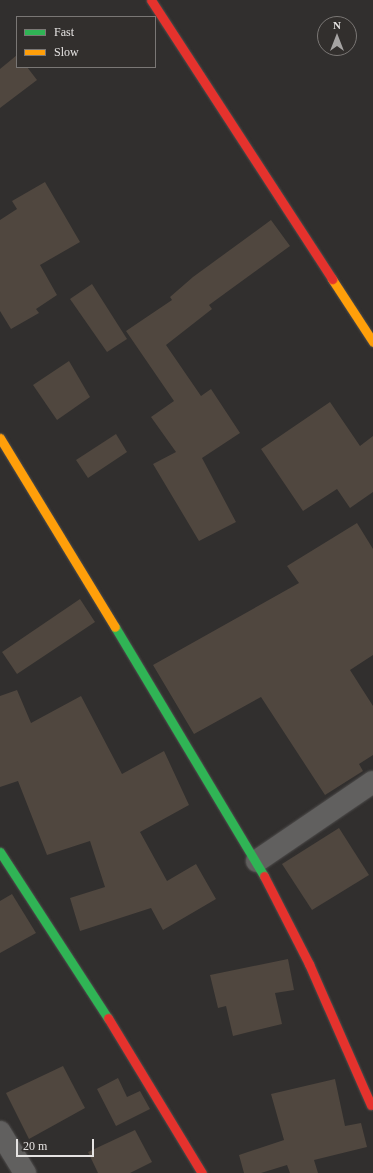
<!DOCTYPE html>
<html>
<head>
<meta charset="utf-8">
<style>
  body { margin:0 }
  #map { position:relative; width:373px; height:1173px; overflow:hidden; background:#312f2e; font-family:Georgia,serif }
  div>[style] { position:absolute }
  .building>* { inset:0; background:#50473f }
  .roads { filter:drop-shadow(0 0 1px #4e4c4b) drop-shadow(0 0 1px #4e4c4b) }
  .street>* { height:22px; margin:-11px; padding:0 11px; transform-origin:11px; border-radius:11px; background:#61605f }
  .fast>* { height:9px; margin:-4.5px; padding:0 4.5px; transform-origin:4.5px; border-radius:4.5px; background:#30b455 }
  .slow>* { height:9px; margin:-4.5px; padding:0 4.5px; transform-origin:4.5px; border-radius:4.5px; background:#ff9f0a }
  .jam>* { height:9px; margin:-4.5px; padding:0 4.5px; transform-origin:4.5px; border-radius:4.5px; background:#e5322d }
  span { translate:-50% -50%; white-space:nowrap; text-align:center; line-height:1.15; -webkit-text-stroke:3px #322f2d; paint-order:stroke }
  .legend { position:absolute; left:16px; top:16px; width:140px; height:52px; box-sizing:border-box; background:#322f2d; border:1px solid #7a7775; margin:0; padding:5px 7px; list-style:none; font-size:12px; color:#e5e3e2 }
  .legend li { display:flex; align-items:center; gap:8px; height:20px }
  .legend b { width:20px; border:1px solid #7a7775 }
  .north { position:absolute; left:317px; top:16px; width:40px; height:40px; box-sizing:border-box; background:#322f2d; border:1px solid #7a7775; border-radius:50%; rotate:0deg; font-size:11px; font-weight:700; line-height:16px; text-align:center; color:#e5e3e2 }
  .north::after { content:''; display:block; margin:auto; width:14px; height:18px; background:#a6a4a3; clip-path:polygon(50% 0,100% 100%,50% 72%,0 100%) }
  .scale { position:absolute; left:16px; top:1139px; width:78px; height:18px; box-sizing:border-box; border:2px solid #e5e3e2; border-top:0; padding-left:5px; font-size:12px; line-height:14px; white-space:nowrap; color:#e5e3e2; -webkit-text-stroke:3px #322f2d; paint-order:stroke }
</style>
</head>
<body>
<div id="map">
  <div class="building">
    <i style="clip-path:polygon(17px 55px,17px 67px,27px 67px,37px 80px,0 108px,0 69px)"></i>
    <i style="clip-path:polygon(45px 182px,80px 242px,40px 265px,57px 295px,36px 309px,39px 313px,11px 329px,0 311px,0 220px,17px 209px,12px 201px)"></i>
    <i style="clip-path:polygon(271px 220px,290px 246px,209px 305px,212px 309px,166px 345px,201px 396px,211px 389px,240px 433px,202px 458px,236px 522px,199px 541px,153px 464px,176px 452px,151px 417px,174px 401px,126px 331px,172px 300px,170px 297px,193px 277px)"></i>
    <i style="clip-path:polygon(92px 284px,127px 339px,107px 352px,70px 299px)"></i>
    <i style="clip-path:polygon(69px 361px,90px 397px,57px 420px,33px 385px)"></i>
    <i style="clip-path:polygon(330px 402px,360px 446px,373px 436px,373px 492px,350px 508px,337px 489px,303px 511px,261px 449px)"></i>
    <i style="clip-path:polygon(116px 434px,127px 452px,88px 478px,76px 460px)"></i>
    <i style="clip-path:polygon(357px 523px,373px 549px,373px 655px,350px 670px,373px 706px,373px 755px,359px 764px,363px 771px,325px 795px,261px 697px,194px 734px,153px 665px,299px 583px,287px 566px)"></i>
    <i style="clip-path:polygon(80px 599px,95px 622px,17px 674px,2px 652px)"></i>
    <i style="clip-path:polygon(17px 690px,31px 723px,81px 696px,122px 774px,164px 751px,189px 805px,140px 832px,167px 881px,196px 864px,216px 899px,163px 930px,151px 908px,80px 931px,70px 898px,105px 887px,90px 841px,47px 855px,18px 781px,0 787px,0 696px)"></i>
    <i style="clip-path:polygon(339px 828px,369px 875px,312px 910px,282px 864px)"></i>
    <i style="clip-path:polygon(12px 894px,36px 933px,0 953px,0 901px)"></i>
    <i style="clip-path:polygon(288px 959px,294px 990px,275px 993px,282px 1024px,233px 1036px,226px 1006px,218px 1008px,210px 975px)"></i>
    <i style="clip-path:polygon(63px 1066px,85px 1108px,29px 1139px,6px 1093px)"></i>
    <i style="clip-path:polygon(118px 1078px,127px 1097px,140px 1091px,150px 1109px,116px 1126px,97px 1089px)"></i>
    <i style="clip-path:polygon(335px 1079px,345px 1126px,361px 1123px,367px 1147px,314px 1160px,318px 1173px,290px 1173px,287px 1165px,261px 1173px,244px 1173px,239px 1155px,284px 1140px,271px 1094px)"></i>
    <i style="clip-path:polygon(135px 1130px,152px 1162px,130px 1173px,98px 1173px,88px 1152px)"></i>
  </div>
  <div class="roads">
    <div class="street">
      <i style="left:257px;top:861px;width:140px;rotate:-34.3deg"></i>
      <i style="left:0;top:1132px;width:48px;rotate:58.6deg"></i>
    </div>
    <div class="fast">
      <i style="left:115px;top:627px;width:290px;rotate:59.1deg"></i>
      <i style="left:0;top:852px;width:198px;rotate:57deg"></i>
    </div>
    <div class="slow">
      <i style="left:332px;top:279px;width:75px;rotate:56.9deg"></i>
      <i style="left:0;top:438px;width:221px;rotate:58.7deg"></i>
    </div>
    <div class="jam">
      <i style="left:151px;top:0;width:333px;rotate:57deg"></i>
      <i style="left:264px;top:876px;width:99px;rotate:62.9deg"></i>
      <i style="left:309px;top:964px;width:154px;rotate:66.3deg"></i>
      <i style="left:108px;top:1018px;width:181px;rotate:58.8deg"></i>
    </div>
  </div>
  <ul class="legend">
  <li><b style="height:5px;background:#30b455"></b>Fast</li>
  <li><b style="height:5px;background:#ff9f0a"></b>Slow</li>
  </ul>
  <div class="north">N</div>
  <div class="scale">20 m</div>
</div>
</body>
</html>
